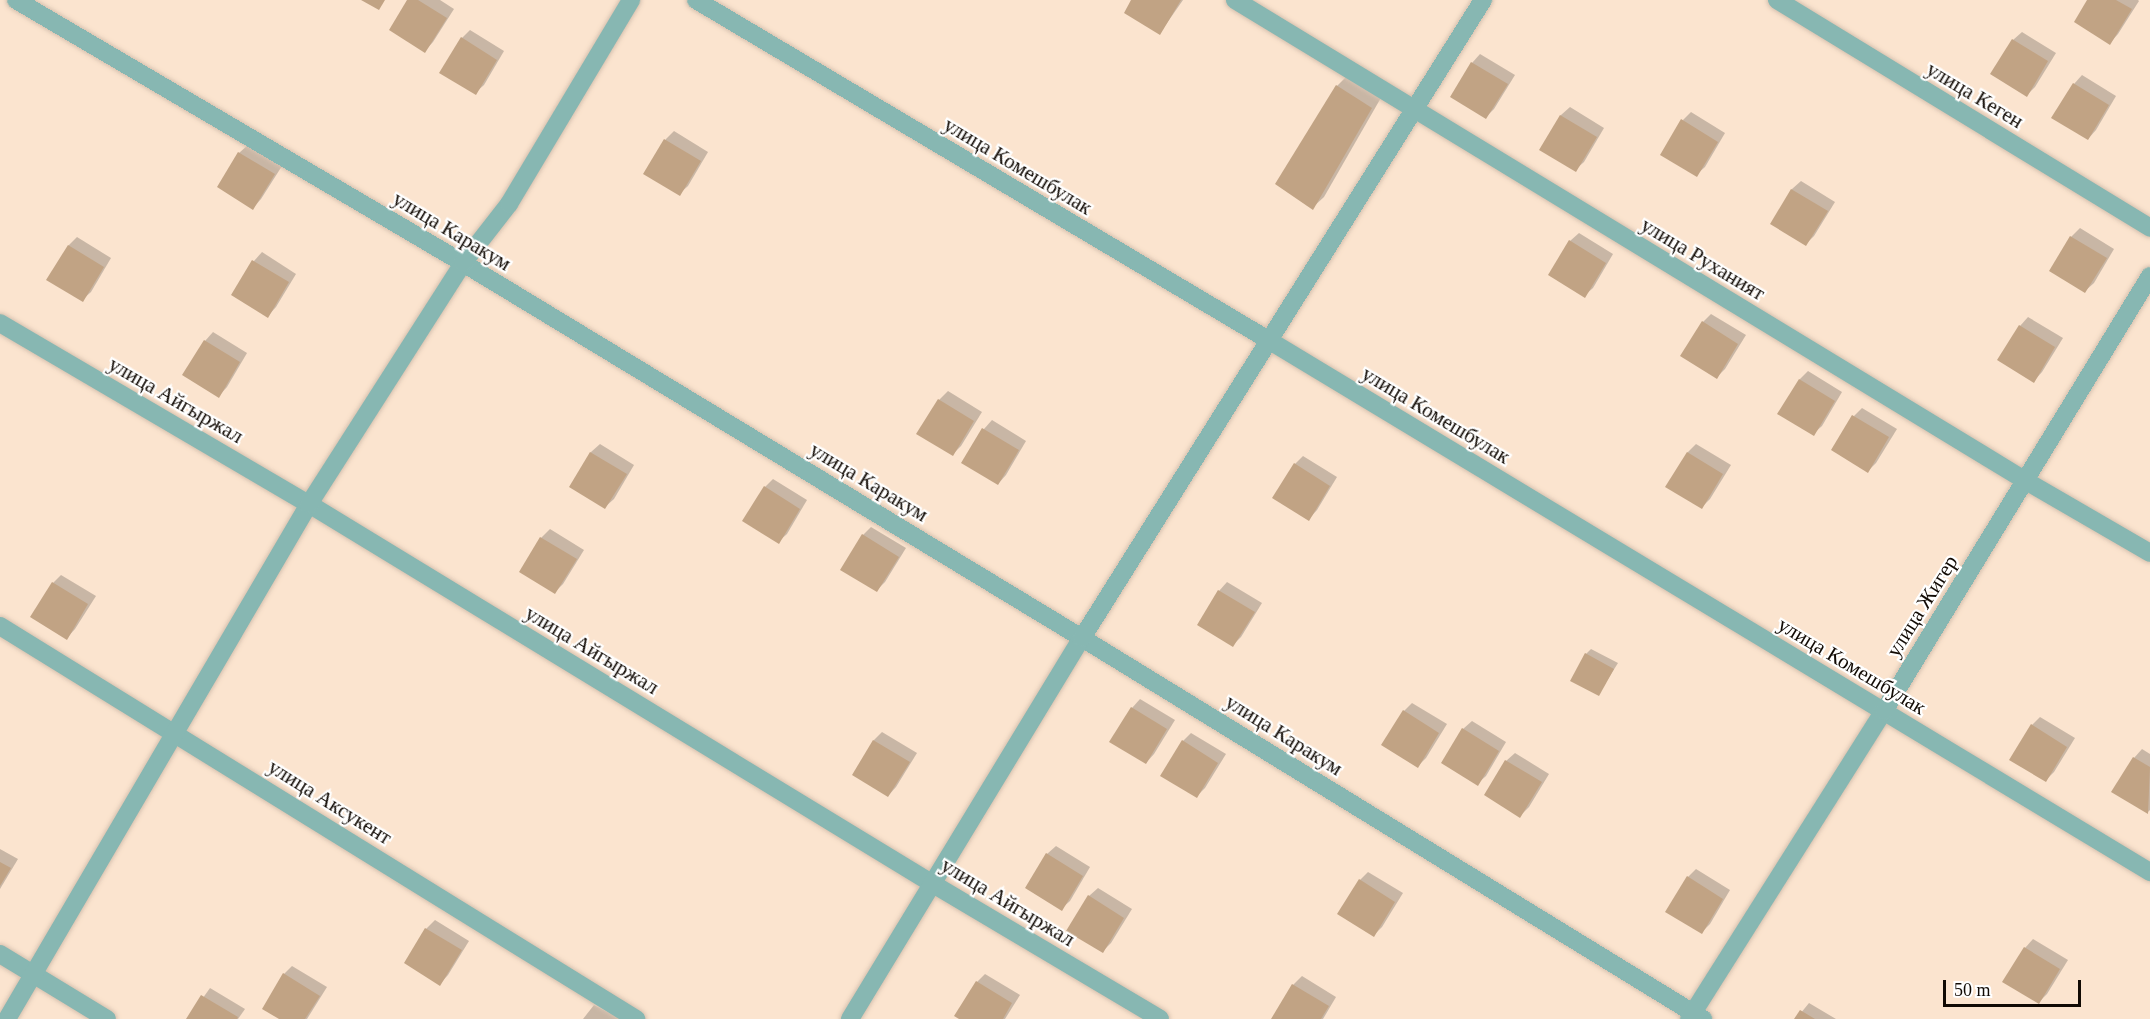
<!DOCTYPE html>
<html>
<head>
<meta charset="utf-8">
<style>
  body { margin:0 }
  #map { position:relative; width:2150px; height:1019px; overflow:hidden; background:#fbe4cf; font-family:Georgia,serif }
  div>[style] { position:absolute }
  .shadow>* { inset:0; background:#0003 }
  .building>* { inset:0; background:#c1a384 }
  .roads { filter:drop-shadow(0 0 2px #d6c1af) drop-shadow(0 0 2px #d6c1af) }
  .minor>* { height:18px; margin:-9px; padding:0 9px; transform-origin:9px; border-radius:9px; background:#87b7b2 }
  span { translate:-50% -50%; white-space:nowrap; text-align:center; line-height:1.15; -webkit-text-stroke:4.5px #fff; paint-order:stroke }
  .street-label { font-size:21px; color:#110a04 }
  .scale { position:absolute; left:1943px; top:980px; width:138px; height:27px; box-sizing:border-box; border:3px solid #110a04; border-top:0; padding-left:8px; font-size:18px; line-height:21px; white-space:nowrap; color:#110a04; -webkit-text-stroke:4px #fff; paint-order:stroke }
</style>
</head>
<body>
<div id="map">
  <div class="shadow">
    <i style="clip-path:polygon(409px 0,440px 0,454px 9px,433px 42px,425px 51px)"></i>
    <i style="clip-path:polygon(1133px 0,1183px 0,1160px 33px)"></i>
    <i style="clip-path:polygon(2089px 0,2138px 0,2139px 1px,2118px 34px,2110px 43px)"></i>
    <i style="clip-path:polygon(470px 30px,504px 51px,484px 85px,475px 93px,462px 38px)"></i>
    <i style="clip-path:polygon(2022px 32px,2056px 53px,2035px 87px,2027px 95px,2013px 40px)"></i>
    <i style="clip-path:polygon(1480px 54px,1515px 75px,1494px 109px,1486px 117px,1452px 96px,1472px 63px)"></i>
    <i style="clip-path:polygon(1348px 75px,1382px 96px,1324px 197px,1312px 208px,1337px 86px)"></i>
    <i style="clip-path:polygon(2082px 75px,2116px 96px,2096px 130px,2088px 139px,2074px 84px)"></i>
    <i style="clip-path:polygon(1570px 107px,1604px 128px,1584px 162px,1575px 170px,1541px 149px,1561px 115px)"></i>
    <i style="clip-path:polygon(1691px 112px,1725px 133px,1705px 167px,1696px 175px,1683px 120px)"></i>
    <i style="clip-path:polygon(674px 131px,708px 152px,688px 186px,679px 194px,645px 173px,666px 139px)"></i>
    <i style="clip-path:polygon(248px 145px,282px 166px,261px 199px,253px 208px,239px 153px)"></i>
    <i style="clip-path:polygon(1801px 181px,1835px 202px,1814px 236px,1806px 244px,1772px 223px,1792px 189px)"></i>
    <i style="clip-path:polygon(2080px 228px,2114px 249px,2094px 283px,2085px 291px,2051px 270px,2071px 237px)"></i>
    <i style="clip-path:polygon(1579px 233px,1613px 254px,1593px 288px,1584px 296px,1570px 241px)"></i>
    <i style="clip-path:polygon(77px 237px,111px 258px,91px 292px,82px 300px,48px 279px,69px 245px)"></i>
    <i style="clip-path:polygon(262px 252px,296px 274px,276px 307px,268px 316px,233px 295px,254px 261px)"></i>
    <i style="clip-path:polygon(1711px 314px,1746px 335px,1725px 369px,1717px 377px,1703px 322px)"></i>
    <i style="clip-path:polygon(2028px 317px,2063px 338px,2042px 372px,2034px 381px,2020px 326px)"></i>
    <i style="clip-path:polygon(213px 332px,247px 353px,227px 387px,219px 396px,205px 341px)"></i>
    <i style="clip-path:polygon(1808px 371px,1842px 392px,1822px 426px,1813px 434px,1779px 413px,1800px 379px)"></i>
    <i style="clip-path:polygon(948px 391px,982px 412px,961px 446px,953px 454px,919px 433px,939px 400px)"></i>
    <i style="clip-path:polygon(1862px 408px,1897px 429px,1876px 463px,1868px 471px,1854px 416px)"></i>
    <i style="clip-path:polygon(992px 420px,1026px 441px,1006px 475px,998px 484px,963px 462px,984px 429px)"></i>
    <i style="clip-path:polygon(600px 444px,634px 465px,614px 499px,605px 507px,571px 486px,591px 452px)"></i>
    <i style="clip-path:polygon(1696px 444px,1731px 465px,1710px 499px,1702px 507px,1667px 486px,1688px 452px)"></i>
    <i style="clip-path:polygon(1303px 456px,1337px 477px,1317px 510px,1309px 519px,1295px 464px)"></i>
    <i style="clip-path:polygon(773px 479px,807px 500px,787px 534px,778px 542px,765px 487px)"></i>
    <i style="clip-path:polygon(871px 527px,906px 548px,885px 582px,877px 590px,863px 535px)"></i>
    <i style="clip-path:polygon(550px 529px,584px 550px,563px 584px,555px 592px,521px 572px,541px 538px)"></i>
    <i style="clip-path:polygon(61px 575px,96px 596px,75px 629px,67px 638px,53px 583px)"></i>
    <i style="clip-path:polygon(1227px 582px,1262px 603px,1241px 637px,1233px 645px,1219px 591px)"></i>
    <i style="clip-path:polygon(1591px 649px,1618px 663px,1598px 695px,1586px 654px)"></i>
    <i style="clip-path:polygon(1140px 699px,1175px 720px,1154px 754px,1146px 763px,1132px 708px)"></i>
    <i style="clip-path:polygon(1412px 703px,1447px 724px,1426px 758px,1418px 766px,1404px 711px)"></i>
    <i style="clip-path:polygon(2040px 717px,2075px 738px,2054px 772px,2046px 780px,2032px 725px)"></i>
    <i style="clip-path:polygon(1472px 721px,1506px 742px,1486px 776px,1477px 784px,1463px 729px)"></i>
    <i style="clip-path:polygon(882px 732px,917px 753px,896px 787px,888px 796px,854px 774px,874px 740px)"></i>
    <i style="clip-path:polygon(1191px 733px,1226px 754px,1205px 788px,1197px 796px,1183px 741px)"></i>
    <i style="clip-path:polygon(2142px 749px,2150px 754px,2150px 810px,2148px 812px,2134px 758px)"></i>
    <i style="clip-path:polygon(1515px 753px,1549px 774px,1529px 807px,1520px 816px,1506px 761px)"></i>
    <i style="clip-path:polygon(1056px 846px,1090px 867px,1070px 901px,1061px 909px,1047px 854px)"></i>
    <i style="clip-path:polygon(0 849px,18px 859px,0 889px)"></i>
    <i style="clip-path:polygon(1696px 869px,1730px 890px,1710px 924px,1702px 932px,1688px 877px)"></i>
    <i style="clip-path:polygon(1368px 872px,1403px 893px,1382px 927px,1374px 935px,1360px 880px)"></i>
    <i style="clip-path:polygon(1098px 888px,1132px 909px,1111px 943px,1103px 951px,1089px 896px)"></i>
    <i style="clip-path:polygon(435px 920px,469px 941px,448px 975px,440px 984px,406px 963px,426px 929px)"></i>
    <i style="clip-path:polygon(2033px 939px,2068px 960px,2047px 994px,2039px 1002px,2004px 981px,2025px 948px)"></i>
    <i style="clip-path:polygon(292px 966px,327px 987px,307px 1019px,281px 1019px,284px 974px)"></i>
    <i style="clip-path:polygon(985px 974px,1020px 995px,1005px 1019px,961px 1019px,977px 982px)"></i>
    <i style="clip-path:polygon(1302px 976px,1336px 997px,1323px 1019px,1273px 1018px,1293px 985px)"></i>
    <i style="clip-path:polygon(210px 988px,245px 1009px,238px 1019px,188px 1019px)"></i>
    <i style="clip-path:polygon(1809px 1003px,1836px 1019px,1796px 1019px)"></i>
    <i style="clip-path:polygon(594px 1005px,621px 1019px,583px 1019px)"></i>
  </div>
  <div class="building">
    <i style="clip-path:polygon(361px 0,385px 0,379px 10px)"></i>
    <i style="clip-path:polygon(407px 0,418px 0,447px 18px,425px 53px,389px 30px)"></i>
    <i style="clip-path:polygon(1131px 0,1181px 0,1160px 35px,1124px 13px)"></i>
    <i style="clip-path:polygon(2087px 0,2116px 0,2132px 9px,2110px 45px,2074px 22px)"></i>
    <i style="clip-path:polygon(461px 37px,497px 60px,476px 95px,439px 73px)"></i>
    <i style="clip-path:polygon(2012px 39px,2048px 61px,2027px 97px,1990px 74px)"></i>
    <i style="clip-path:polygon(1471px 62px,1508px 84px,1486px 119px,1450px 97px)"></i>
    <i style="clip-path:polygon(2073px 83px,2109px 105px,2088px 140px,2051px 118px)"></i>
    <i style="clip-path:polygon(1336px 85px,1372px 108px,1313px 210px,1275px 184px)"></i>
    <i style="clip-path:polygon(1560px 115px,1597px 137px,1576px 172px,1539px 150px)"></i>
    <i style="clip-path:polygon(1681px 119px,1718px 142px,1697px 177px,1660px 155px)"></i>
    <i style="clip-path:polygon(664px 139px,701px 161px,680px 196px,643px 174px)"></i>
    <i style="clip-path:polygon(238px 152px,275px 174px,253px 210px,217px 187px)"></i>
    <i style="clip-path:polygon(1791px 189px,1828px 211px,1806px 246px,1770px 224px)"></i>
    <i style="clip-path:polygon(2070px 236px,2107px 258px,2085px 293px,2049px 271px)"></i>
    <i style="clip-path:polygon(1569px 240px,1606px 263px,1585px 298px,1548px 275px)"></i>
    <i style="clip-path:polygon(68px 245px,104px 267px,83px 302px,46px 280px)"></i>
    <i style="clip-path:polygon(252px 260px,289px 282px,268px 318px,231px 295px)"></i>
    <i style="clip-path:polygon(1702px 321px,1738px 344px,1717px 379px,1680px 356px)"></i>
    <i style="clip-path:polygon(2019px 325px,2055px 347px,2034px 383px,1997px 360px)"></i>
    <i style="clip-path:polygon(204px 340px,240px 362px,219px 398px,182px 375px)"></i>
    <i style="clip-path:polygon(1799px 379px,1835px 401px,1814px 436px,1777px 414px)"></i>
    <i style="clip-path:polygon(938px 399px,974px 421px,953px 456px,916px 434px)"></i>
    <i style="clip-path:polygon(1852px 415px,1889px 437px,1868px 473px,1831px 450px)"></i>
    <i style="clip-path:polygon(982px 428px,1019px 450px,998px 485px,961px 463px)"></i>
    <i style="clip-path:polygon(590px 452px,627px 474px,605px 509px,569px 487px)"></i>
    <i style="clip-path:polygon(1687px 452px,1723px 474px,1702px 509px,1665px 487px)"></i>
    <i style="clip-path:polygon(1294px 463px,1330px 486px,1309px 521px,1272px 498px)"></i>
    <i style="clip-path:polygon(764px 486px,800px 509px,779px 544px,742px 521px)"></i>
    <i style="clip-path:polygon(862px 534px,899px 557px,877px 592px,840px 570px)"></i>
    <i style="clip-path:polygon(540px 537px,577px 559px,555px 594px,519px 572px)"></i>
    <i style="clip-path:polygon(52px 582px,88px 604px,67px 640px,30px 617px)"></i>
    <i style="clip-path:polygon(1218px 590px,1255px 612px,1233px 647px,1197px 625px)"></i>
    <i style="clip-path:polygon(1585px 653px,1614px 669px,1599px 696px,1570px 681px)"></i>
    <i style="clip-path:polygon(1131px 707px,1167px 729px,1146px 764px,1109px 742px)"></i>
    <i style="clip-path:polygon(1403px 710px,1439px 733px,1418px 768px,1381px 745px)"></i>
    <i style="clip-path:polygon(2031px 724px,2067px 747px,2046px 782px,2009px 760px)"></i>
    <i style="clip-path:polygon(1462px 728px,1499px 751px,1478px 786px,1441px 763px)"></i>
    <i style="clip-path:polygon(873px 740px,910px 762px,888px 797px,852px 775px)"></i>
    <i style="clip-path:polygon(1182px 740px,1218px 763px,1197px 798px,1160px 776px)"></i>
    <i style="clip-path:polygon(2133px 757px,2150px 767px,2148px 814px,2111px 792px)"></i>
    <i style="clip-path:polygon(1505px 760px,1542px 782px,1520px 818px,1484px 795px)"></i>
    <i style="clip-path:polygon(1046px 853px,1083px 876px,1062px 911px,1025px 888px)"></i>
    <i style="clip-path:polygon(0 862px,11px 868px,0 886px)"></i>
    <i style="clip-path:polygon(1687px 876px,1723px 899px,1702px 934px,1665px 912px)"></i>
    <i style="clip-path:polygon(1359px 879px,1395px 902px,1374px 937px,1337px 914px)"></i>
    <i style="clip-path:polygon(1088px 895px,1124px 918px,1103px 953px,1066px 931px)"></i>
    <i style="clip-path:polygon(425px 928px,462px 950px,440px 986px,404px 963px)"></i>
    <i style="clip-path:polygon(2024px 947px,2060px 969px,2039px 1004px,2002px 982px)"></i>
    <i style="clip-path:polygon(283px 973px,320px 996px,305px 1019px,279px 1019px,262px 1009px)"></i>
    <i style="clip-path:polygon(976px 981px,1012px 1003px,1003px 1019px,959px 1019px,954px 1016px)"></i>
    <i style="clip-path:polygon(1292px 984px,1329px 1006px,1321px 1019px,1271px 1019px)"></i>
    <i style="clip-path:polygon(201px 995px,238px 1017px,237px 1019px,186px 1019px)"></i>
    <i style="clip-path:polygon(1800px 1010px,1815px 1019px,1794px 1019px)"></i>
  </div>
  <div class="roads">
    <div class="minor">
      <i style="left:16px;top:0;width:519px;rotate:30.47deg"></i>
      <i style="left:463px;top:263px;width:724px;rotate:31.21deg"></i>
      <i style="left:1082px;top:638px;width:729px;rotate:31.53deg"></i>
      <i style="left:696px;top:0;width:668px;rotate:30.71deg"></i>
      <i style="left:1270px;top:341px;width:1028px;rotate:31.11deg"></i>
      <i style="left:1235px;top:0;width:926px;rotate:31.3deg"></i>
      <i style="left:2026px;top:481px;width:143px;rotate:30.1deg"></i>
      <i style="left:1777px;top:0;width:437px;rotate:31.4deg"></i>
      <i style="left:0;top:323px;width:358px;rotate:30.4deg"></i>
      <i style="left:309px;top:504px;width:731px;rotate:31.34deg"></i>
      <i style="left:933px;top:884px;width:264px;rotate:30.7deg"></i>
      <i style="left:0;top:626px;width:748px;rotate:31.71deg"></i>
      <i style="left:0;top:954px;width:125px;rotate:31.3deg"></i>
      <i style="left:7px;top:1019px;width:597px;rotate:-59.61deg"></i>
      <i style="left:309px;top:504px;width:286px;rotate:-57.4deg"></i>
      <i style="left:463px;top:263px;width:75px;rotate:-52.1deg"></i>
      <i style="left:509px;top:204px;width:238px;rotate:-59.1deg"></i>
      <i style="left:850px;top:1019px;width:446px;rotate:-58.7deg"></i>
      <i style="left:1082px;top:638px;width:754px;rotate:-57.85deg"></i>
      <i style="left:1689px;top:1019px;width:365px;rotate:-57.7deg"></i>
      <i style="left:1884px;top:711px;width:510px;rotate:-58.55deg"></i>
    </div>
  </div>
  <div class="street-label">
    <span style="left:1975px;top:95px;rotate:31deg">улица Кеген</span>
    <span style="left:1018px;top:166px;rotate:31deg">улица Комешбулак</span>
    <span style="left:452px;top:231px;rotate:31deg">улица Каракум</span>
    <span style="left:1703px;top:259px;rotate:31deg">улица Руханият</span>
    <span style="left:176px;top:400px;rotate:30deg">улица Айгыржал</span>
    <span style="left:1436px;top:415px;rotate:31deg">улица Комешбулак</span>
    <span style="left:869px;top:482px;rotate:31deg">улица Каракум</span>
    <span style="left:1922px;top:606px;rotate:-58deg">улица Жигер</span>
    <span style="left:592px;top:650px;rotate:31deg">улица Айгыржал</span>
    <span style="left:1852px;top:666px;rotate:31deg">улица Комешбулак</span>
    <span style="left:1284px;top:735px;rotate:32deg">улица Каракум</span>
    <span style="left:330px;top:802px;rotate:32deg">улица Аксукент</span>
    <span style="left:1008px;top:902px;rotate:31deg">улица Айгыржал</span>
  </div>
  <div class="scale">50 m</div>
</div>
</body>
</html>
